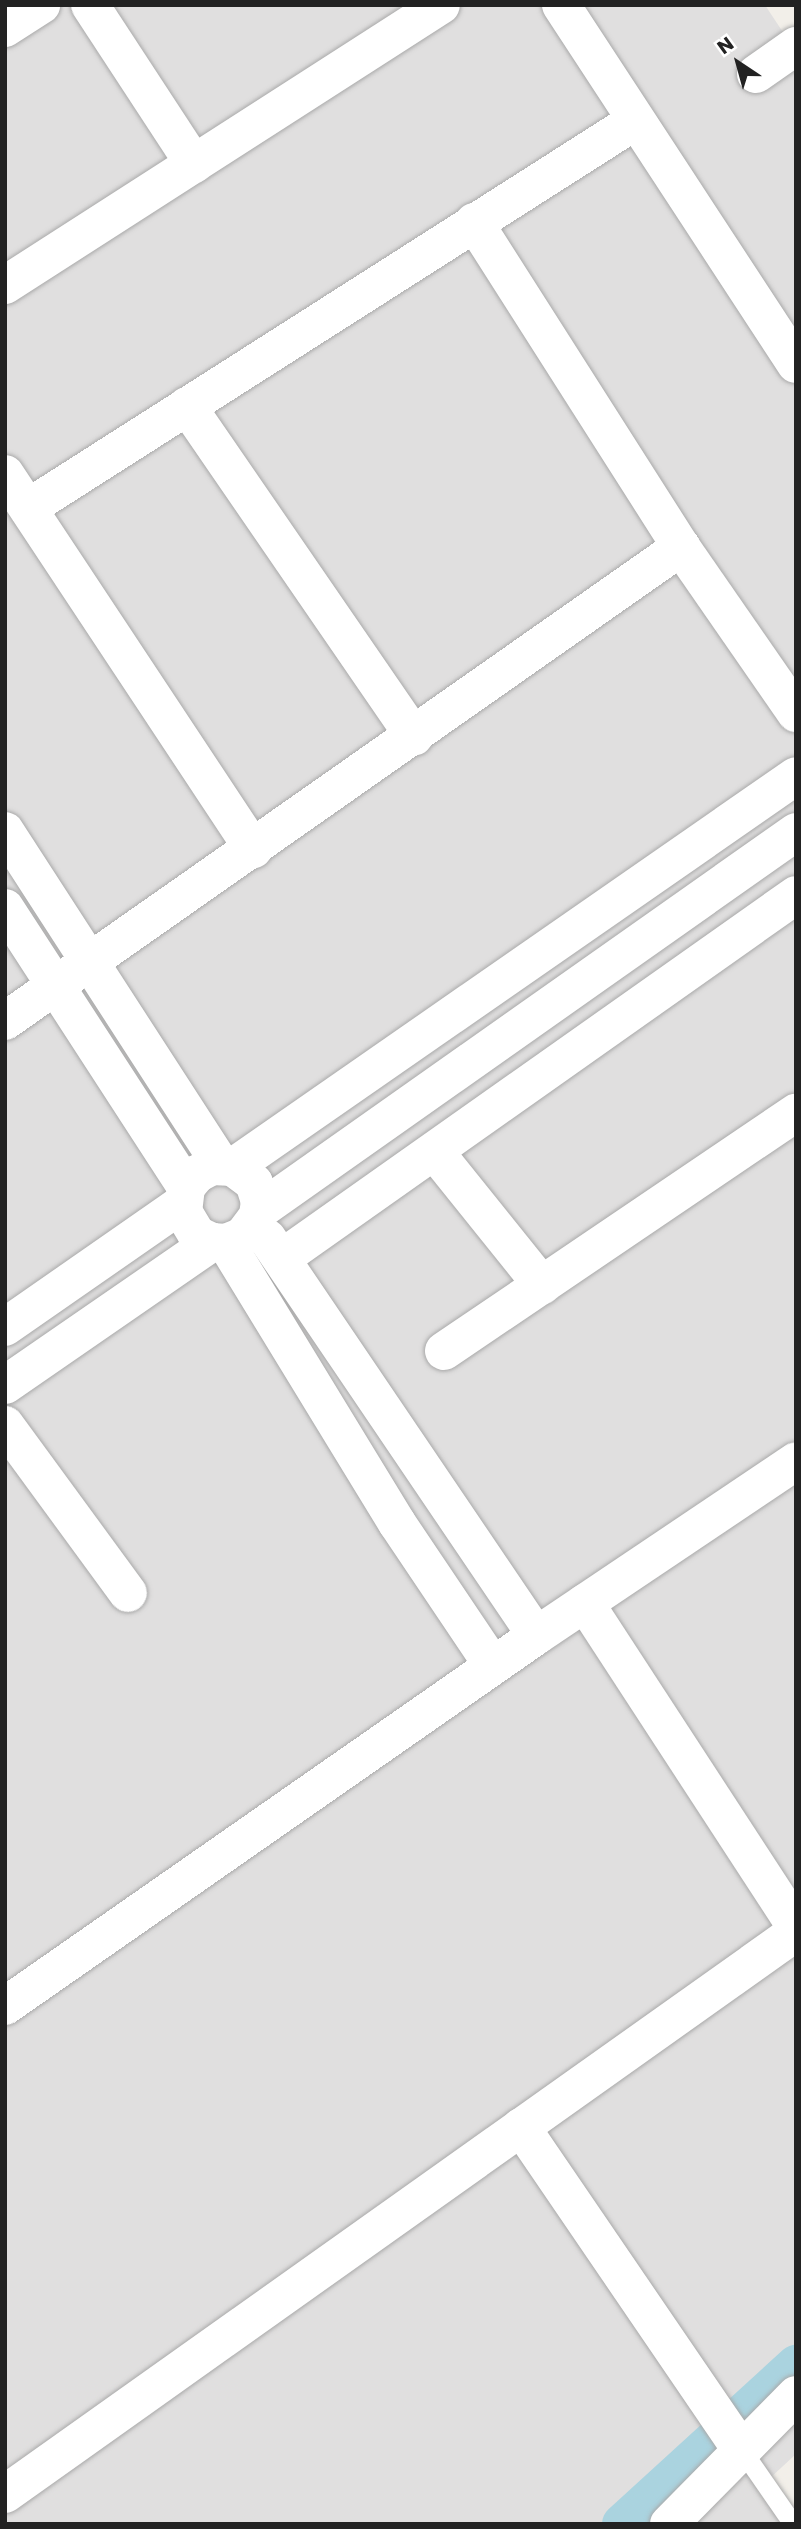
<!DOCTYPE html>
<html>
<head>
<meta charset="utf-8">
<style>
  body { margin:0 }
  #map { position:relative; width:801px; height:2529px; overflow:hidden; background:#f2efe9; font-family:Poppins,sans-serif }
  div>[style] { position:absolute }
  .residential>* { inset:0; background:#e0dfdf }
  .canal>* { height:40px; margin:-20px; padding:0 20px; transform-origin:20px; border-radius:20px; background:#aad3df }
  .roads { filter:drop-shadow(0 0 2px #a9a9a9) drop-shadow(0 0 2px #a9a9a9) }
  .lane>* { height:19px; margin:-9.5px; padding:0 9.5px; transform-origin:9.5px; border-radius:9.5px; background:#fff }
  .street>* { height:38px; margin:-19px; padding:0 19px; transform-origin:19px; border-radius:19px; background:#fff }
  span { translate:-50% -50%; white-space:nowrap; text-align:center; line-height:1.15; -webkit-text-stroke:7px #fff; paint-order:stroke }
  .frame { position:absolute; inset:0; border:7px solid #222; pointer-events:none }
  .north { position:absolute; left:703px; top:28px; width:70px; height:70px; -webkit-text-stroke:5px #fff; paint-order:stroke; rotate:324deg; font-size:19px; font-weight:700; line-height:28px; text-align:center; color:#222 }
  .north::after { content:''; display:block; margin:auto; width:24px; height:32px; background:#222; clip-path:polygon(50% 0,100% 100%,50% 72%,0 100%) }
</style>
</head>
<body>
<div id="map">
  <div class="residential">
    <i style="clip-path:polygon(5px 5px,765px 5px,796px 52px,796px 2454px,757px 2490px,783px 2524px,5px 2524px)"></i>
  </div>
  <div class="canal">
    <i style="left:622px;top:2524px;width:236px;rotate:-42.4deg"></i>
  </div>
  <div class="roads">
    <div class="lane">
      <i style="left:741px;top:2449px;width:91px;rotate:55.3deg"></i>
    </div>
    <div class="street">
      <i style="left:90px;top:5px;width:190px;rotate:56.8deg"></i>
      <i style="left:561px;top:5px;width:429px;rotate:56.8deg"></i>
      <i style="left:5px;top:28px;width:43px;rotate:-32.6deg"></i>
      <i style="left:756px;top:74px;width:49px;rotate:-35deg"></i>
      <i style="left:474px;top:222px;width:385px;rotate:57.5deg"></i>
      <i style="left:681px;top:547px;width:202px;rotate:55.3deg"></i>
      <i style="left:5px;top:285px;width:518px;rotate:-32.71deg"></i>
      <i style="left:187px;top:406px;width:401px;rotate:55.5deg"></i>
      <i style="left:5px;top:474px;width:450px;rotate:56.5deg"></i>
      <i style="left:28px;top:508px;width:720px;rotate:-32.52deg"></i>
      <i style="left:5px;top:831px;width:398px;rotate:57.1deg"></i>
      <i style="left:5px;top:908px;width:333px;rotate:57deg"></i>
      <i style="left:5px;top:1021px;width:826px;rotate:-35.04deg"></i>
      <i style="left:435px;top:1152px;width:171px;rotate:51.2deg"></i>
      <i style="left:233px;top:1167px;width:26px;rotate:37deg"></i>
      <i style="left:254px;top:1183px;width:19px;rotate:72deg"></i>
      <i style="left:260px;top:1201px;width:15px;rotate:98deg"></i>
      <i style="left:258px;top:1216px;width:25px;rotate:127deg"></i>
      <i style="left:243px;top:1236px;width:18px;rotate:158deg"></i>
      <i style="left:226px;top:1243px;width:14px;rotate:-176deg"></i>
      <i style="left:212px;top:1242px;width:17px;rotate:-155deg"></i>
      <i style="left:197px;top:1235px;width:27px;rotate:-121deg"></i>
      <i style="left:183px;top:1212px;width:25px;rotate:-83deg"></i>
      <i style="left:186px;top:1187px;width:17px;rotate:-50deg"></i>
      <i style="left:197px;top:1174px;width:17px;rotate:-28deg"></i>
      <i style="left:212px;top:1166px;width:21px;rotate:3deg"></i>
      <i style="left:233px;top:1167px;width:685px;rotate:-34.78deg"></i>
      <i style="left:260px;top:1210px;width:656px;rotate:-35.19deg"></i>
      <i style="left:267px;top:1238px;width:480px;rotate:55.9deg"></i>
      <i style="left:226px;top:1243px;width:328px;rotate:58.6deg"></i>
      <i style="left:397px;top:1523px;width:172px;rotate:56.1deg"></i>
      <i style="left:282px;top:1258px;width:629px;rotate:-35.23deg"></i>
      <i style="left:5px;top:1327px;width:216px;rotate:-34.8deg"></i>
      <i style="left:444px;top:1351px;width:425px;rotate:-34.1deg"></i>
      <i style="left:5px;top:1385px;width:252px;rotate:-34.6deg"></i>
      <i style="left:5px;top:1425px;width:208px;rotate:53.8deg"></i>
      <i style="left:585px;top:1603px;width:387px;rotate:56.9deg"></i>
      <i style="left:5px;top:2006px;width:647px;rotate:-34.87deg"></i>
      <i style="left:536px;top:1636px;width:313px;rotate:-33.9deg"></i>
      <i style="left:521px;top:2127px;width:390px;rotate:55.7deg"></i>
      <i style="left:5px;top:2494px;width:970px;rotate:-35.39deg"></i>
      <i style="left:669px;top:2524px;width:181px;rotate:-45.4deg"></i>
    </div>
  </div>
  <div class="frame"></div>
  <div class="north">N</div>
</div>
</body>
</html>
